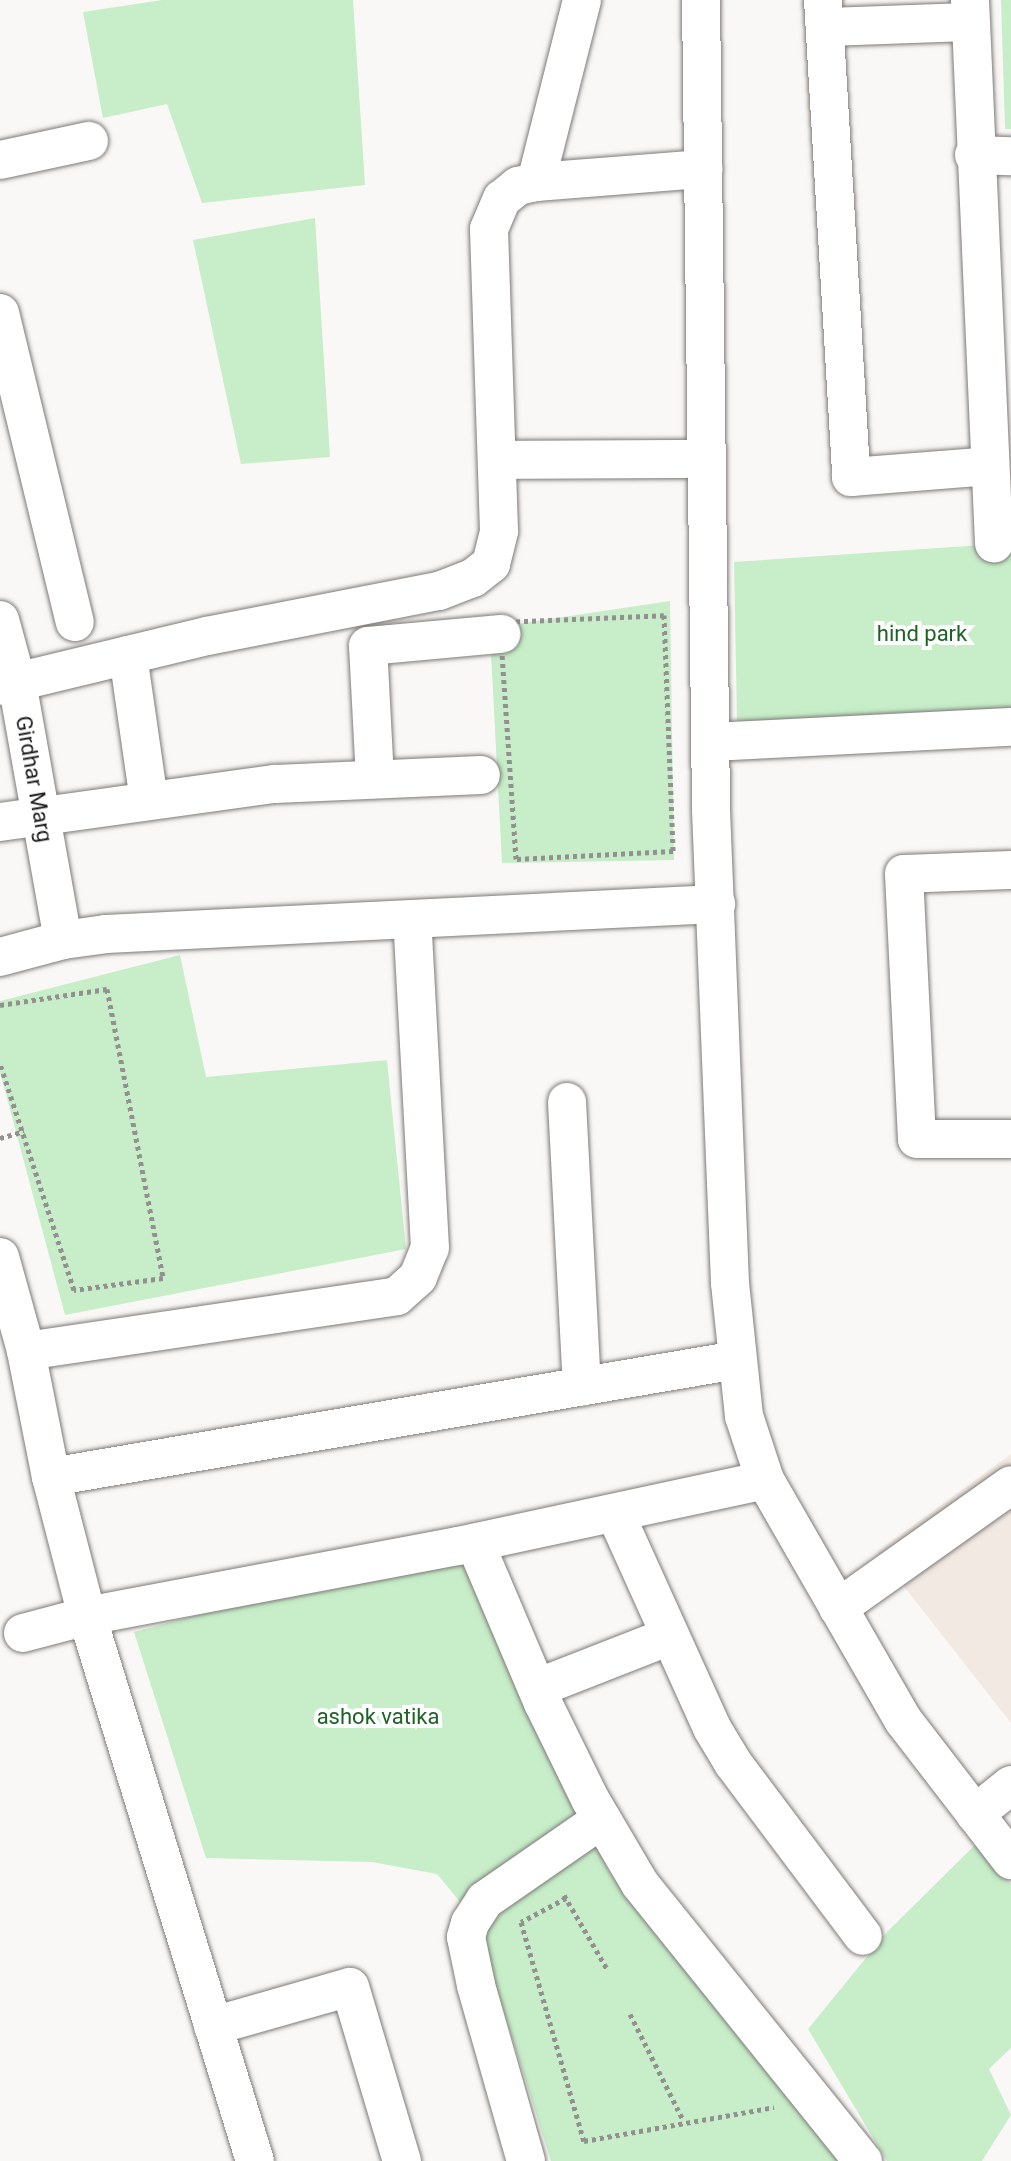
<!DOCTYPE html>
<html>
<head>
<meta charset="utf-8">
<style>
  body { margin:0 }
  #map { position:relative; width:1011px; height:2161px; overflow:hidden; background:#faf8f6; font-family:Roboto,sans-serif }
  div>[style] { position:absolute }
  .built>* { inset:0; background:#f2e9e2 }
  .green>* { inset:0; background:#c7eec8 }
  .path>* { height:5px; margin-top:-2.5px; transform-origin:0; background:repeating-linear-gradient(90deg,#939190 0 4px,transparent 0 8px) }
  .roads { filter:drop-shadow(0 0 2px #7d7a78) drop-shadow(0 0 2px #7d7a78) }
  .street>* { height:38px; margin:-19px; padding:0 19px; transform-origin:19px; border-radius:19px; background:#fff }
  span { translate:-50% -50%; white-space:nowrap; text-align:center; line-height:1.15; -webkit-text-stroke:8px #fff; paint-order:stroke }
  .park-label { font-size:22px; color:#1e6226 }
  .street-label { font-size:22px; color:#1b1a19 }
</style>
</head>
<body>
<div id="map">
  <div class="built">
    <i style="clip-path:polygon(1011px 1454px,1011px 1723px,877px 1552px)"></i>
  </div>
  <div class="green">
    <i style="clip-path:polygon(162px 0,353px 0,365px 185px,202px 203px,167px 104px,103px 118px,83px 12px)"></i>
    <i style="clip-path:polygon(1001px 0,1011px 0,1011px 129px,1005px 129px)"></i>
    <i style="clip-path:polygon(315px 218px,330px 457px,241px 464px,193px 240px)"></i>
    <i style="clip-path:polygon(1011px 543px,1011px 719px,737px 721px,734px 562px)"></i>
    <i style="clip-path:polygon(670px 601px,674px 860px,502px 863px,490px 634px,523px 623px)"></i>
    <i style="clip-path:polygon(180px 955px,206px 1077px,387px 1060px,406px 1249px,65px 1315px,0 1072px,0 1001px)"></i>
    <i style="clip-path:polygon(458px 1546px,611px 1876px,856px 2161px,551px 2161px,475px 1920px,437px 1874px,372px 1862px,206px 1858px,134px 1632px)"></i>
    <i style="clip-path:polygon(979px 1841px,1011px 1884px,1011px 2048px,989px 2069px,1011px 2115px,982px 2161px,887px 2161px,808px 2029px,888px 1931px)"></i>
  </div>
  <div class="path">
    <i style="left:664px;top:615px;width:236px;rotate:87.8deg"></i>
    <i style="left:673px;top:851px;width:157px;rotate:177.1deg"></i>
    <i style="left:516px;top:859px;width:238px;rotate:-93.9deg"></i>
    <i style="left:500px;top:622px;width:164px;rotate:-2.4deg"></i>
    <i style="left:0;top:1005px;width:108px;rotate:-8.5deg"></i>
    <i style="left:107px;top:989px;width:294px;rotate:79deg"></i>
    <i style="left:163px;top:1278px;width:90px;rotate:172.3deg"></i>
    <i style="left:74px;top:1290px;width:239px;rotate:-108.1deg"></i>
    <i style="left:0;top:1138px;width:25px;rotate:-16deg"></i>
    <i style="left:564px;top:1895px;width:86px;rotate:59.8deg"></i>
    <i style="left:566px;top:1898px;width:51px;rotate:151.9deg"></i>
    <i style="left:521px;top:1922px;width:228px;rotate:74deg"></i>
    <i style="left:584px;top:2141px;width:193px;rotate:-10.1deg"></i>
    <i style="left:630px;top:2014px;width:119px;rotate:63.4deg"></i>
  </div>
  <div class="roads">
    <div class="street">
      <i style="left:701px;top:0;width:810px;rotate:89.29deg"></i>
      <i style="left:711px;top:810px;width:473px;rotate:87.7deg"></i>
      <i style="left:730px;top:1283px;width:134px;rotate:84deg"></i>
      <i style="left:744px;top:1416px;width:67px;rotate:71.8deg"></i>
      <i style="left:765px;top:1480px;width:277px;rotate:60.1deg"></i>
      <i style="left:903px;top:1720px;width:177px;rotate:52.4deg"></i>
      <i style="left:823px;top:0;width:478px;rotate:86.6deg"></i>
      <i style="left:851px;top:477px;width:139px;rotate:-4.5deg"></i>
      <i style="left:970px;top:0;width:544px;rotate:87.47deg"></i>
      <i style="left:825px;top:27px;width:145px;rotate:-2deg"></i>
      <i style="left:974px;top:155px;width:37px;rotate:2deg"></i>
      <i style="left:0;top:160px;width:91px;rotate:-12.1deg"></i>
      <i style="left:536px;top:182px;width:188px;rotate:-75.8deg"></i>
      <i style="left:0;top:313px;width:318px;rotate:76.4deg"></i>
      <i style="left:497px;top:460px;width:210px;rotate:-0.3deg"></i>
      <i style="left:0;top:620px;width:64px;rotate:74.7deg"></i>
      <i style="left:17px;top:682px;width:262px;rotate:79.9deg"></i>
      <i style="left:128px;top:655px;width:147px;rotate:81.8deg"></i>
      <i style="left:0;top:686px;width:213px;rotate:-13.6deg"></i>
      <i style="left:207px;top:636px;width:236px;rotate:-11deg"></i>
      <i style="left:439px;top:591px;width:36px;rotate:-21deg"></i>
      <i style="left:473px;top:578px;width:23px;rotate:-38deg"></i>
      <i style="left:491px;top:564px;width:34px;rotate:-76deg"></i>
      <i style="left:499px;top:531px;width:302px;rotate:-91.9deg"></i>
      <i style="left:489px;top:229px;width:33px;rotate:-67deg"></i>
      <i style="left:502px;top:199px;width:21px;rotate:-39deg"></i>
      <i style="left:518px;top:186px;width:18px;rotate:-13deg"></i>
      <i style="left:536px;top:182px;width:168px;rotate:-4.5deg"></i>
      <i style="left:711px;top:742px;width:300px;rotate:-2.9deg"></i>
      <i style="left:375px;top:779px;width:133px;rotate:-93deg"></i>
      <i style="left:368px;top:646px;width:134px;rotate:-5.2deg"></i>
      <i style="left:0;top:822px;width:278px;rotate:-7.9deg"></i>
      <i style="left:275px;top:784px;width:206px;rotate:-2.5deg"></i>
      <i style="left:1011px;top:870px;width:107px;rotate:177.9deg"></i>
      <i style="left:904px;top:874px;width:265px;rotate:87.2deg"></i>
      <i style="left:917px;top:1139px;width:94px"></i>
      <i style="left:0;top:957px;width:65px;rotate:-15.1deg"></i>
      <i style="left:63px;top:940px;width:43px;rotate:-7.9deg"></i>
      <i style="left:106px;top:934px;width:611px;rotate:-2.82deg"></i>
      <i style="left:567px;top:1102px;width:285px;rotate:87deg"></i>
      <i style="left:0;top:1257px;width:98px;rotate:74.5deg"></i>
      <i style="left:26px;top:1351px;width:128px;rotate:78.8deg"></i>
      <i style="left:51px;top:1477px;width:144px;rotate:75.5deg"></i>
      <i style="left:87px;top:1616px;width:570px;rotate:72.87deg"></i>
      <i style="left:26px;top:1351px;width:375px;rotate:-8.4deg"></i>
      <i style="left:397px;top:1296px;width:28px;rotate:-42deg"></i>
      <i style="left:418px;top:1277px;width:31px;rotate:-68deg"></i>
      <i style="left:430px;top:1248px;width:329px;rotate:-93.1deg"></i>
      <i style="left:51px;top:1477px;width:696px;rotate:-9.68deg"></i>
      <i style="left:615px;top:1513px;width:236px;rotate:65.7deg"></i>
      <i style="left:712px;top:1728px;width:41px;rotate:59deg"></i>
      <i style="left:733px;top:1763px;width:216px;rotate:53.1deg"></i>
      <i style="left:475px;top:1543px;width:174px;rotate:67deg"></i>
      <i style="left:543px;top:1703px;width:107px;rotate:63.9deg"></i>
      <i style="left:590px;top:1799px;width:99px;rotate:59.5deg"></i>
      <i style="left:640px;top:1884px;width:356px;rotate:51.2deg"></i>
      <i style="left:838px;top:1608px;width:212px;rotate:-35.4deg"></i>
      <i style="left:23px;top:1633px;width:66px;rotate:-14.9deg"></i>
      <i style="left:87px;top:1616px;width:378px;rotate:-10.7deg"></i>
      <i style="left:458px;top:1546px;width:314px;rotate:-12.1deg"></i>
      <i style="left:537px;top:1688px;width:143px;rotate:-21.4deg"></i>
      <i style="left:975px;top:1814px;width:46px;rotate:-38.9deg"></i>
      <i style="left:213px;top:2026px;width:142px;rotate:-15.9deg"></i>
      <i style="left:350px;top:1987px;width:182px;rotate:73.4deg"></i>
      <i style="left:526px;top:2161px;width:183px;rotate:-105.9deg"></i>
      <i style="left:476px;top:1985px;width:49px;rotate:-101.8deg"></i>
      <i style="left:466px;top:1937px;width:15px;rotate:-74deg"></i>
      <i style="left:470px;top:1923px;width:27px;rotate:-57deg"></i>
      <i style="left:485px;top:1900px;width:142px;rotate:-34.7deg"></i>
    </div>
  </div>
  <div class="park-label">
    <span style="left:922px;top:634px">hind park</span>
    <span style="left:378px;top:1717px">ashok vatika</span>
  </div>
  <div class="street-label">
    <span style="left:34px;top:779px;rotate:80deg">Girdhar Marg</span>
  </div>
</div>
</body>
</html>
